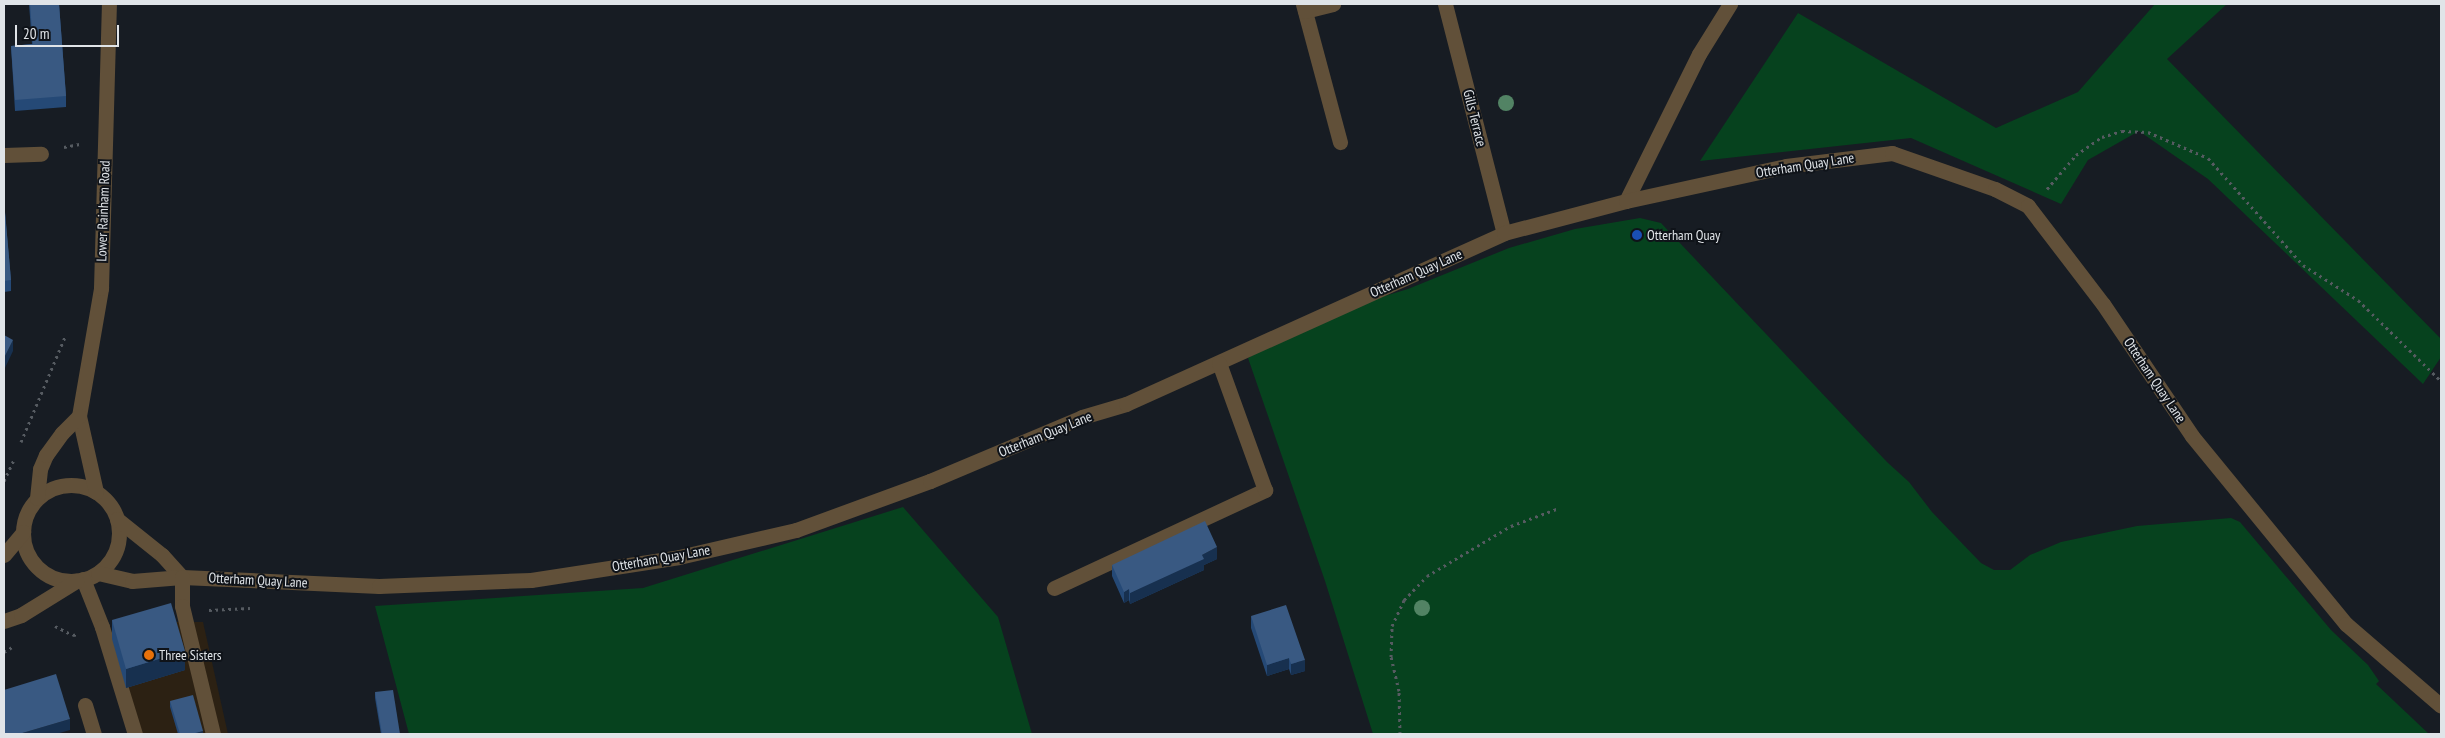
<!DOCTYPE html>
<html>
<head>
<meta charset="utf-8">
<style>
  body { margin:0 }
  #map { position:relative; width:2445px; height:738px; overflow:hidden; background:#171c23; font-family:"PT Sans Narrow",sans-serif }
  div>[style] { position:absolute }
  .commercial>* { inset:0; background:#2c2113 }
  .green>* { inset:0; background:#06421e }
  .path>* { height:3px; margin-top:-1.5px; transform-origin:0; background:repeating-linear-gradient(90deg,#565b61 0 2.5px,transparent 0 6.5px) }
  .minor>* { height:15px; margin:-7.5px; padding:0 7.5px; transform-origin:7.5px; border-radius:7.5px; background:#615039 }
  .minor>.ring { margin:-7.5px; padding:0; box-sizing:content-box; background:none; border:15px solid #615039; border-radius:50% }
  .trees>* { width:16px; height:16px; margin:-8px; border-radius:50%; background:#528364 }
  .wall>* { inset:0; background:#254976 }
  .shaded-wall>* { inset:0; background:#17304f }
  .building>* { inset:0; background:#395982 }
  .dots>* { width:14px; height:14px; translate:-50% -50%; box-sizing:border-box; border:2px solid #0f1319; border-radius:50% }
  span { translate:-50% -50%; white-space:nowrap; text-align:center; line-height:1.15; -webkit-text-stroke:4px #0f1319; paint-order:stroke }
  .street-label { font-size:14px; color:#e0e4e8 }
  .poi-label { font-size:14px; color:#e0e4e8 }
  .left { translate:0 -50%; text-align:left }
  .frame { position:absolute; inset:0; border:5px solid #e0e4e8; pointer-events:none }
  .scale { position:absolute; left:15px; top:25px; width:104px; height:22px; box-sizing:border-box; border:2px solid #e0e4e8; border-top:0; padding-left:6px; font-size:15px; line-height:18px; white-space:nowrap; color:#e0e4e8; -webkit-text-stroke:4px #0f1319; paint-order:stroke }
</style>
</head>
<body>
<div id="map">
  <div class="commercial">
    <i style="clip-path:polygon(171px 622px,203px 622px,228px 734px,141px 734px,126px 688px)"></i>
  </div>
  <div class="green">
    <i style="clip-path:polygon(2155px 4px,2227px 4px,2167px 59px,2441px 339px,2441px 357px,2423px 384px,2208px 179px,2139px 131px,2088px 160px,2061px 204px,1911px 138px,1700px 161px,1798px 13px,1996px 128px,2078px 92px)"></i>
    <i style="clip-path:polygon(1640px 218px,1661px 223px,1887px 462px,1909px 482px,1932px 512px,1981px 563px,1994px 570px,2010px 570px,2030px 555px,2061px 542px,2137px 526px,2231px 518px,2240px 522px,2331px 630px,2368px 665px,2379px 681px,2376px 684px,2429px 734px,1373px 734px,1325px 581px,1248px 358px,1273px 343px,1375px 299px,1408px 289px,1509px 248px,1575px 229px)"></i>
    <i style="clip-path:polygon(903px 507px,998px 617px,1032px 734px,409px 734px,375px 606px,643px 588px)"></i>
  </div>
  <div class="path">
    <i style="left:64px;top:147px;width:16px;rotate:-11deg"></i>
    <i style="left:2047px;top:189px;width:45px;rotate:-49.5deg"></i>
    <i style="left:2076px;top:155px;width:32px;rotate:-35deg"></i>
    <i style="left:2102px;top:137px;width:21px;rotate:-17deg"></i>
    <i style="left:2122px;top:131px;width:26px;rotate:2deg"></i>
    <i style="left:2148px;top:132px;width:65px;rotate:23.4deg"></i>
    <i style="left:2208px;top:158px;width:143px;rotate:48.4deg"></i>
    <i style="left:2303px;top:265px;width:65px;rotate:32.5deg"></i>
    <i style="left:2358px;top:300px;width:116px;rotate:44.3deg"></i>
    <i style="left:21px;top:442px;width:114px;rotate:-67.3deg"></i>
    <i style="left:4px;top:481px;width:23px;rotate:-65deg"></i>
    <i style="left:209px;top:610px;width:41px;rotate:-2.8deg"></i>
    <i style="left:55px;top:626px;width:20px;rotate:27deg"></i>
    <i style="left:73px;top:635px;width:6px;rotate:-9deg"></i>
    <i style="left:4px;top:652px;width:12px;rotate:-31deg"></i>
    <i style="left:1400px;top:734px;width:43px;rotate:-91.3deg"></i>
    <i style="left:1399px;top:691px;width:35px;rotate:-103deg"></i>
    <i style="left:1391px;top:657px;width:31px;rotate:-88deg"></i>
    <i style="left:1392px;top:626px;width:29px;rotate:-65deg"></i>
    <i style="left:1404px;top:600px;width:33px;rotate:-46deg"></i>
    <i style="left:1427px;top:576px;width:98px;rotate:-30.8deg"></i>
    <i style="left:1511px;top:526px;width:51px;rotate:-20.6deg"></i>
  </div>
  <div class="minor">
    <i style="left:1303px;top:4px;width:143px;rotate:75deg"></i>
    <i style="left:1445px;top:4px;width:236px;rotate:75.6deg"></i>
    <i style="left:1305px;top:11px;width:29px;rotate:-14deg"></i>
    <i style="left:4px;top:155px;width:37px;rotate:-2deg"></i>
    <i style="left:1626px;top:201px;width:164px;rotate:-63.6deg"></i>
    <i style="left:1699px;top:54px;width:59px;rotate:-58.2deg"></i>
    <i class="ring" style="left:23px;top:485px;width:81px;height:81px"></i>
    <i style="left:96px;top:492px;width:78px;rotate:-102.6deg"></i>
    <i style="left:79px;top:416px;width:130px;rotate:-80.2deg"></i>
    <i style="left:101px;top:288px;width:284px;rotate:-88.4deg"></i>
    <i style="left:37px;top:498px;width:29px;rotate:-84deg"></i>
    <i style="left:40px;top:469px;width:15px;rotate:-67deg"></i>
    <i style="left:46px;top:455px;width:27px;rotate:-54deg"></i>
    <i style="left:62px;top:433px;width:24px;rotate:-45deg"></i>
    <i style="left:117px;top:519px;width:58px;rotate:38.7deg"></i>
    <i style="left:162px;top:555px;width:30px;rotate:48deg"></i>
    <i style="left:4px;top:555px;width:30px;rotate:-50deg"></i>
    <i style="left:98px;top:573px;width:35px;rotate:13deg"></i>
    <i style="left:132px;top:581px;width:50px;rotate:-4.6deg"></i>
    <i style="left:182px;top:577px;width:197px;rotate:2.6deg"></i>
    <i style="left:379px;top:586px;width:152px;rotate:-2.3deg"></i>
    <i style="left:531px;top:580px;width:150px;rotate:-8.8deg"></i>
    <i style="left:679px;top:557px;width:120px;rotate:-13deg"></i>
    <i style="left:796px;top:530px;width:143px;rotate:-20.1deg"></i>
    <i style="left:930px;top:481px;width:165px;rotate:-22.8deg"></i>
    <i style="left:1082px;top:417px;width:46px;rotate:-16.5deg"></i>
    <i style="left:1126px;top:404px;width:415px;rotate:-24.3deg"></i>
    <i style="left:1504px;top:233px;width:126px;rotate:-14.7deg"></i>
    <i style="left:1626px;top:201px;width:164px;rotate:-12.3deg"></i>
    <i style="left:1786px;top:166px;width:107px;rotate:-7deg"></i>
    <i style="left:1892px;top:153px;width:109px;rotate:19.3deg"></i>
    <i style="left:1995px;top:189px;width:37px;rotate:27deg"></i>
    <i style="left:2028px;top:206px;width:123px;rotate:52.6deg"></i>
    <i style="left:2103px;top:304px;width:159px;rotate:56deg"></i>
    <i style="left:2192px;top:436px;width:243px;rotate:50.7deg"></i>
    <i style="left:2346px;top:624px;width:125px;rotate:40.8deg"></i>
    <i style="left:182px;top:577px;width:29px;rotate:90deg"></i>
    <i style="left:182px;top:606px;width:132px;rotate:76.4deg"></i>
    <i style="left:83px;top:579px;width:52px;rotate:68.4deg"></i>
    <i style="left:102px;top:627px;width:112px;rotate:72.9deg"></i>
    <i style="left:1054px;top:588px;width:233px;rotate:-24.9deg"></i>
    <i style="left:1265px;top:490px;width:135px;rotate:-109.9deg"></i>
    <i style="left:4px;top:621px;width:18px;rotate:-19deg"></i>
    <i style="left:21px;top:615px;width:65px;rotate:-31.7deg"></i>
    <i style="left:85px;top:705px;width:30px;rotate:73deg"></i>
  </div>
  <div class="trees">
    <i style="left:1506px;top:103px"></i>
    <i style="left:1422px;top:608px"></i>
  </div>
  <div class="wall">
    <i style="clip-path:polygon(29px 4px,59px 4px,66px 96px,66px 107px,15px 111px,11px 46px,32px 44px)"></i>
    <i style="clip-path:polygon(4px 201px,11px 280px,11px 291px,4px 292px)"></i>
    <i style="clip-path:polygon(1217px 559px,1204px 565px,1204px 570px,1130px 604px,1129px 600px,1124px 603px,1112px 576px,1112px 565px)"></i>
    <i style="clip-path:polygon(1251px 616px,1305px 671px,1291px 675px,1289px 669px,1267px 676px,1251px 628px)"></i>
    <i style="clip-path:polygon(112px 620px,185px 670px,126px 688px,112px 639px)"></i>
    <i style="clip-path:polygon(375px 692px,400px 734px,381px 734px,375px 698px)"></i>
    <i style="clip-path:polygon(170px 701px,203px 734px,178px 734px,170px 707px)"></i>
  </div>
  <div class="shaded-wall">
    <i style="clip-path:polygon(13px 340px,13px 351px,4px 370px,4px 358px)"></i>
    <i style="clip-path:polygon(1217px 547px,1217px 559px,1204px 565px,1204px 570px,1130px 604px,1130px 593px)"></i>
    <i style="clip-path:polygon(1129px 589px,1129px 600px,1124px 603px,1124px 592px)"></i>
    <i style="clip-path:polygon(185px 651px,185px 670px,126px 688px,126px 669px)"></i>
    <i style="clip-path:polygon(1289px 658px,1289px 669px,1267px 676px,1267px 665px)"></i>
    <i style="clip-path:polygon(1305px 660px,1305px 671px,1291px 675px,1291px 664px)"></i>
    <i style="clip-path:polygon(70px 719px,70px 730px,56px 734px,19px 734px)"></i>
    <i style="clip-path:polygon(203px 731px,203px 734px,191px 734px)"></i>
  </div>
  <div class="building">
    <i style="clip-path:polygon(30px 4px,59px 4px,66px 96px,15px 100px,11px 46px,33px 44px)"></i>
    <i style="clip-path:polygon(4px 201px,11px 280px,4px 281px)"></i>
    <i style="clip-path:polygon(4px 335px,13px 340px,4px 358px)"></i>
    <i style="clip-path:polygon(1205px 521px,1217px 547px,1202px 555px,1204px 559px,1130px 593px,1129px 589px,1124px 592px,1112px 565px)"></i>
    <i style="clip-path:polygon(171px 603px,185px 651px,126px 669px,112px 620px)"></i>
    <i style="clip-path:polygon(1286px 605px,1305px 660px,1291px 664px,1289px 658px,1267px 665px,1251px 616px)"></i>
    <i style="clip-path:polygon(56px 674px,70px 719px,19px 734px,4px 734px,4px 690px)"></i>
    <i style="clip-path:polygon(393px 690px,400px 734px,382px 734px,375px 692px)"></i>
    <i style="clip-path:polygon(193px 695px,203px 731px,191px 734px,180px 734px,170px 701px)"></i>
  </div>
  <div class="dots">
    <i style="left:1637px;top:235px;background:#1a4fb4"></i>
    <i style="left:149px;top:655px;background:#e8710a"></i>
  </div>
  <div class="street-label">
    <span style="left:1475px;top:118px;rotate:76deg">Gills Terrace</span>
    <span style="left:1805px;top:165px;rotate:-9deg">Otterham Quay Lane</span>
    <span style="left:103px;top:211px;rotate:-88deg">Lower Rainham Road</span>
    <span style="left:1416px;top:273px;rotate:-24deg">Otterham Quay Lane</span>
    <span style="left:2155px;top:380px;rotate:56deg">Otterham Quay Lane</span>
    <span style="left:1045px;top:434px;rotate:-22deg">Otterham Quay Lane</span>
    <span style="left:661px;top:558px;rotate:-10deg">Otterham Quay Lane</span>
    <span style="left:258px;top:580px;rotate:3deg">Otterham Quay Lane</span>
  </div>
  <div class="poi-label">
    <span class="left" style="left:1647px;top:235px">Otterham Quay</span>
    <span class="left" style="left:159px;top:655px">Three Sisters</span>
  </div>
  <div class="frame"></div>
  <div class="scale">20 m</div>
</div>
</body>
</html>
